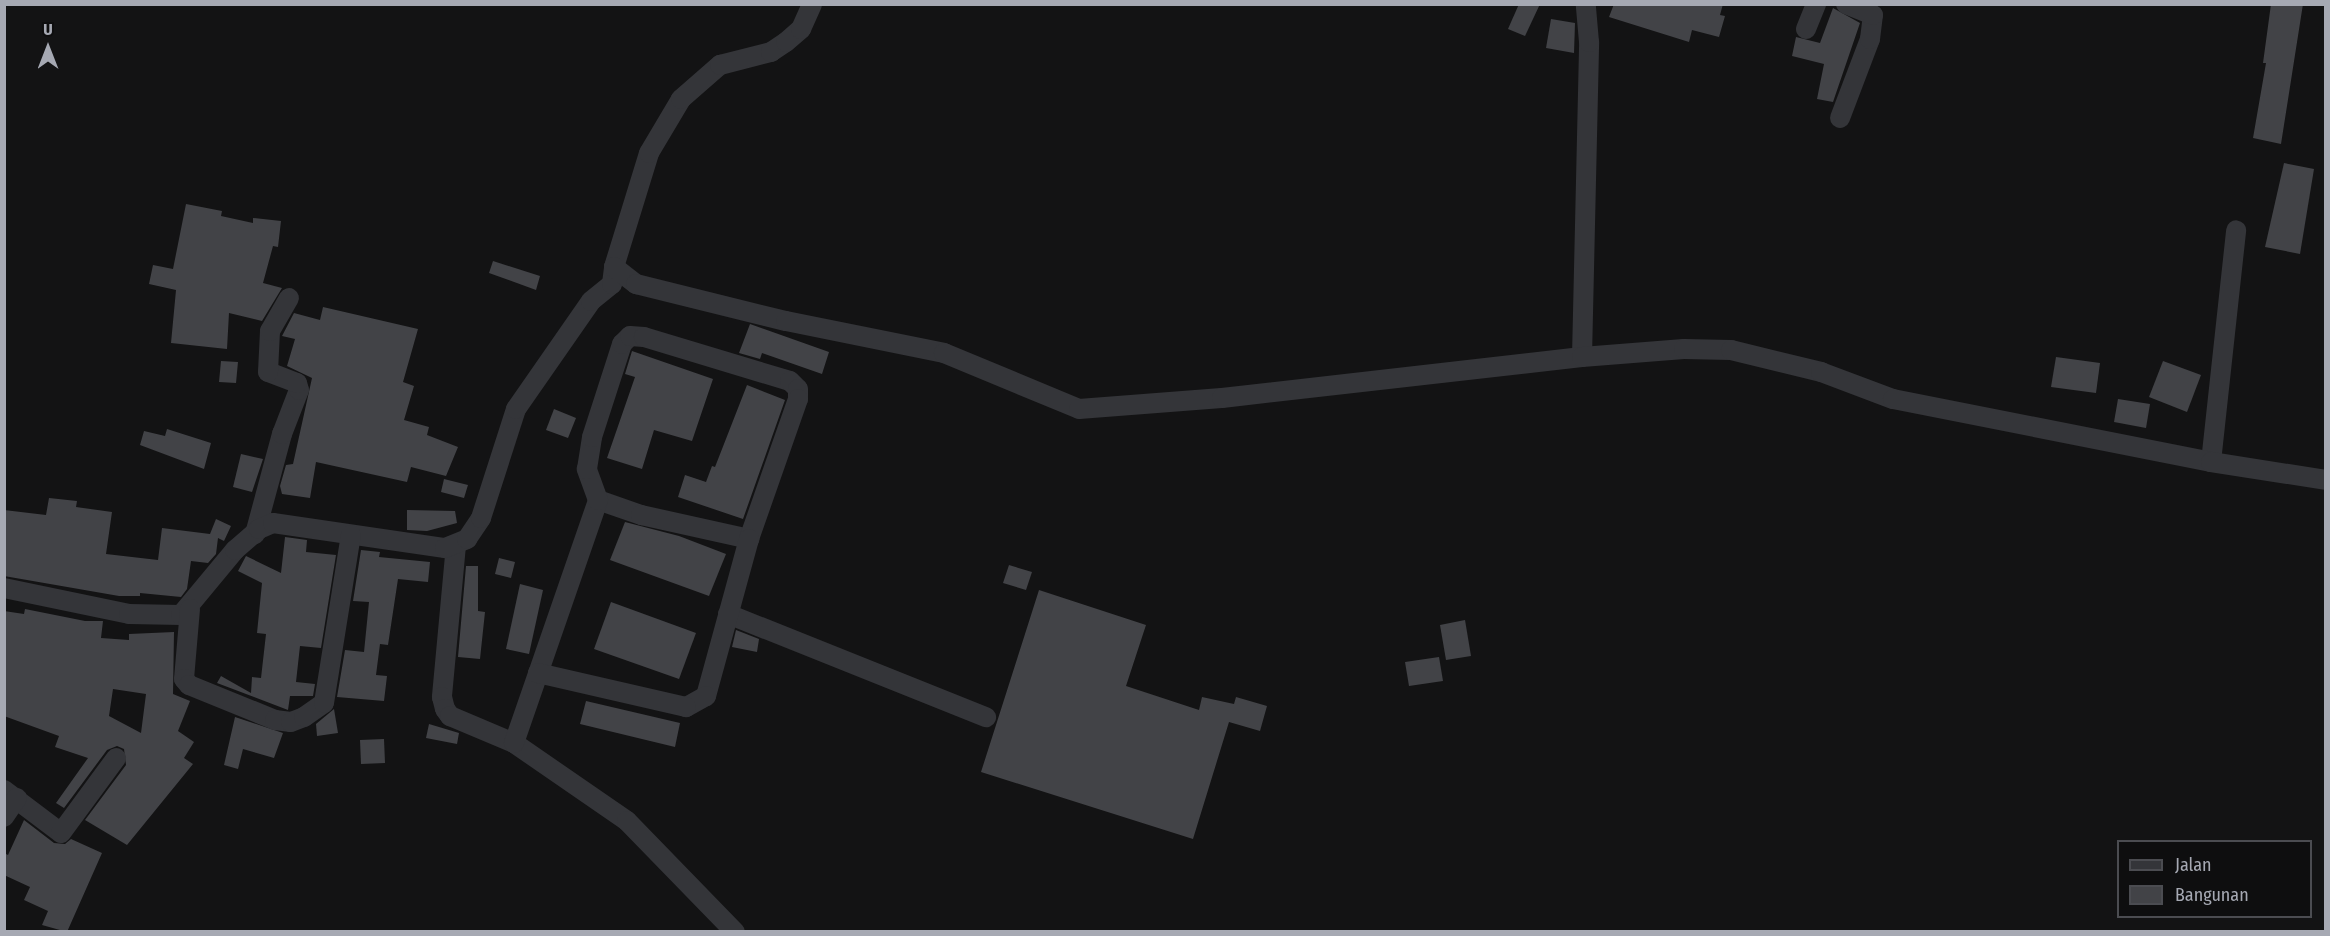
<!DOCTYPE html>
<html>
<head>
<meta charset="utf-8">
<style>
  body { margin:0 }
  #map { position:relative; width:2330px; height:936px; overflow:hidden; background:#131314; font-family:"Fira Sans Condensed",sans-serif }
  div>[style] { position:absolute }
  .building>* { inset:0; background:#424347 }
  .minor>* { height:20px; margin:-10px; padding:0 10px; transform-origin:10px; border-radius:10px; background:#343539 }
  span { translate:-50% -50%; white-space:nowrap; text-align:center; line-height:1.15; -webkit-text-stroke:4.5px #0e0e0f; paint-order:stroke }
  .frame { position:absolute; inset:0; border:6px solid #a6a9b3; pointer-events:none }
  .legend { position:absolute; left:2117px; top:840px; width:195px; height:78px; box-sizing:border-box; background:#0e0e0f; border:2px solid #4b4c51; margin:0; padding:8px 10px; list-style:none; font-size:18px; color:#a6a9b3 }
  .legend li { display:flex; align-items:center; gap:12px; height:30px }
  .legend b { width:30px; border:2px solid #4b4c51 }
  .north { position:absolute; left:18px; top:18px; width:60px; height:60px; -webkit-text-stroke:4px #0e0e0f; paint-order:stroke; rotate:0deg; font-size:16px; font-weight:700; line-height:24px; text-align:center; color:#a6a9b3 }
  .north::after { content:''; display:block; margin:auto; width:21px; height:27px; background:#a6a9b3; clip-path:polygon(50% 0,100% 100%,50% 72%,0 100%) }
</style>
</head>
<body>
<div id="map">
  <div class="building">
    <i style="clip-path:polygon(1519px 4px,1540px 4px,1525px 36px,1508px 29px)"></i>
    <i style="clip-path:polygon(1614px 4px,1723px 4px,1720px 15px,1725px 16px,1719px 37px,1692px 30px,1689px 42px,1609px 17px)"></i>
    <i style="clip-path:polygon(2271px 4px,2303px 4px,2281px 144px,2253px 138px,2266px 63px,2263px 63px)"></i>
    <i style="clip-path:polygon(1833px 8px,1860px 23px,1833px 102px,1817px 99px,1824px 64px,1792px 56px,1796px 37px,1820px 43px)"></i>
    <i style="clip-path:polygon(1551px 19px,1575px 23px,1574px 53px,1546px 48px)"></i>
    <i style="clip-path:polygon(2284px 163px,2314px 169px,2300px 254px,2265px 247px)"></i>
    <i style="clip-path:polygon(186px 204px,222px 211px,221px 216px,253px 223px,253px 218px,281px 221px,278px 247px,273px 246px,263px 283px,282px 288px,262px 321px,229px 313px,227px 349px,171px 343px,176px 290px,149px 284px,153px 265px,173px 269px)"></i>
    <i style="clip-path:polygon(493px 261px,540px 276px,536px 290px,489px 273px)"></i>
    <i style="clip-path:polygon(323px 307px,418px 329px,403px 382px,414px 386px,404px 420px,429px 427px,427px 435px,458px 447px,446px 476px,411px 467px,407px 482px,316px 462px,310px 498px,282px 494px,280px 486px,286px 465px,293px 464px,312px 378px,287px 366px,295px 339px,282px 336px,294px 313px,320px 320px)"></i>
    <i style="clip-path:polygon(750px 324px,829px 352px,822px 374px,762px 353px,760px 359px,739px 353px)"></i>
    <i style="clip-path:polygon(632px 351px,713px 379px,692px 441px,654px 430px,642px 469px,607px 458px,635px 377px,625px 374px)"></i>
    <i style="clip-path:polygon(2056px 357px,2100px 363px,2096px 393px,2051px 387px)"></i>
    <i style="clip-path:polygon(221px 361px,238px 362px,236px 383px,219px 382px)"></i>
    <i style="clip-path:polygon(2163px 361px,2201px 375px,2187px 412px,2149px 397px)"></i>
    <i style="clip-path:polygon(747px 385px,785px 400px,743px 519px,678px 497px,685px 475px,706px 482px,712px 466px,715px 467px)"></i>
    <i style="clip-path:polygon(2118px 399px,2150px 404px,2146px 428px,2114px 422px)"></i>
    <i style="clip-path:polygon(554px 409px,576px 418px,568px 438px,546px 430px)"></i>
    <i style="clip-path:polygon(167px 429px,211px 443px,204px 469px,140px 445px,144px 431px,165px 436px)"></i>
    <i style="clip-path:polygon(241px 454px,263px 459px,252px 492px,233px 487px)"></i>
    <i style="clip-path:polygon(444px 479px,468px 485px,464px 498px,441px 492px)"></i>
    <i style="clip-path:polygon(49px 498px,77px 501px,76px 507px,112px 512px,106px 554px,158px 560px,162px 528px,210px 534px,216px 519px,231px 526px,224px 541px,218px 538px,216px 554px,208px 563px,191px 561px,187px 589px,181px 597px,140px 593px,140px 596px,119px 596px,4px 576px,4px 510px,46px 515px)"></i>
    <i style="clip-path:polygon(407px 510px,455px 511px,457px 523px,427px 531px,407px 530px)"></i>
    <i style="clip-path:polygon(625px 522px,679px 536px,726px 554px,709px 596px,610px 560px)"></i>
    <i style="clip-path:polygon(285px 537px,307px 540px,306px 552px,336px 555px,321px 648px,300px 646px,296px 682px,315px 684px,313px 696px,290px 696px,288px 710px,217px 683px,221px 676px,251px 693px,252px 677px,261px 678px,266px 634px,257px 633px,262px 583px,238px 571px,246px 556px,281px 573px)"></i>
    <i style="clip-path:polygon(361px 550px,380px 552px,379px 557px,430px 562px,428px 582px,398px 579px,388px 645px,380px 644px,376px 675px,387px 676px,384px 701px,337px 697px,345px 650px,364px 652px,369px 602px,353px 601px)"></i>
    <i style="clip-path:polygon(499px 558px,515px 562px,511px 578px,495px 574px)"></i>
    <i style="clip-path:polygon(1009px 565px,1032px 572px,1026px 590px,1003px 583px)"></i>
    <i style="clip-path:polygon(466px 566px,478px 566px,478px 611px,485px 612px,480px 659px,458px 657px)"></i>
    <i style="clip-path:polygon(520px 584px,543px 590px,529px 654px,506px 649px)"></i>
    <i style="clip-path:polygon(1039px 590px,1146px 625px,1126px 686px,1199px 710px,1202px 697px,1234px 704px,1236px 697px,1267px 706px,1260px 731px,1229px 722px,1193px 839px,981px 772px)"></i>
    <i style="clip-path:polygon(611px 602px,696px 633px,679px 679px,594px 649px)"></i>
    <i style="clip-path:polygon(evenodd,25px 609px,85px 621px,103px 621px,101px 638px,129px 640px,129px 634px,174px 632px,173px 694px,190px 701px,178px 731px,194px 742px,184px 758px,193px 764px,127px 845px,85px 820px,126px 765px,124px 749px,117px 746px,107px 750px,64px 808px,56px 803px,88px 758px,55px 747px,59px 736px,4px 716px,4px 611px,24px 614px,25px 609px,113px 689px,146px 694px,141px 733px,109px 716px,113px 689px)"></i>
    <i style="clip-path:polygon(1465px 620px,1471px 656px,1446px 660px,1440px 625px)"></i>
    <i style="clip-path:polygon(736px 630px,759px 639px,757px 652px,732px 647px)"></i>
    <i style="clip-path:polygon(1439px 657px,1443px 681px,1409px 686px,1405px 662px)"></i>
    <i style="clip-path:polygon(586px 701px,680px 723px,675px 747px,580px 724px)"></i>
    <i style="clip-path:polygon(334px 709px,338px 733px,317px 736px,316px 724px)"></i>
    <i style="clip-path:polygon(235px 717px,283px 733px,274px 758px,243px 749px,238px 769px,224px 765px)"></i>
    <i style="clip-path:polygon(429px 724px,459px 733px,457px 744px,426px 738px)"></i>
    <i style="clip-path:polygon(384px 739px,385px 763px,361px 764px,360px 740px)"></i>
    <i style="clip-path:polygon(24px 820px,54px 843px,65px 844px,71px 839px,102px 853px,67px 932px,42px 925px,48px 911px,24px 900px,30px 887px,4px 875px,4px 853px,8px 855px)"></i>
  </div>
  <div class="minor">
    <i style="left:1806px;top:29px;width:27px;rotate:-68deg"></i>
    <i style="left:1840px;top:118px;width:85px;rotate:-69.2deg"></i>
    <i style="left:1870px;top:39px;width:24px;rotate:-83deg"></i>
    <i style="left:1873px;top:15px;width:29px;rotate:-158deg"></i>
    <i style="left:614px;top:267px;width:119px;rotate:-72.9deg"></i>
    <i style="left:649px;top:153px;width:63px;rotate:-59.3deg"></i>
    <i style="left:681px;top:99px;width:52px;rotate:-41.1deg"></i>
    <i style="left:720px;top:65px;width:53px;rotate:-14.3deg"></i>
    <i style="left:771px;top:52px;width:18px;rotate:-34deg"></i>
    <i style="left:786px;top:42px;width:20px;rotate:-41deg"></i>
    <i style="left:801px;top:29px;width:27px;rotate:-66deg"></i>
    <i style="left:1582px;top:357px;width:315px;rotate:-88.7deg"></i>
    <i style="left:1589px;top:42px;width:38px;rotate:-95deg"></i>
    <i style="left:2211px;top:462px;width:233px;rotate:-83.8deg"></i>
    <i style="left:598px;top:500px;width:46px;rotate:19.2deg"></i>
    <i style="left:641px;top:515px;width:111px;rotate:12.5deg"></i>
    <i style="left:255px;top:534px;width:104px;rotate:-74.9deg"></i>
    <i style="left:282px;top:434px;width:47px;rotate:-68.9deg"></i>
    <i style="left:299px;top:390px;width:7px;rotate:-106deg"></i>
    <i style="left:297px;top:383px;width:31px;rotate:-159deg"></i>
    <i style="left:268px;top:372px;width:41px;rotate:-87.2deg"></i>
    <i style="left:270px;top:331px;width:38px;rotate:-60deg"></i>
    <i style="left:456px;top:545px;width:153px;rotate:95.3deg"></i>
    <i style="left:442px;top:697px;width:12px;rotate:76deg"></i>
    <i style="left:445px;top:709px;width:9px;rotate:54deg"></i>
    <i style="left:450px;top:716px;width:69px;rotate:22.9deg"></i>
    <i style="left:514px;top:743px;width:137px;rotate:34.6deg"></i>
    <i style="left:627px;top:821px;width:155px;rotate:45.8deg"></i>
    <i style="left:4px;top:588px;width:128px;rotate:11.7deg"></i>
    <i style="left:129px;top:614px;width:52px;rotate:1.1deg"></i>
    <i style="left:181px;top:615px;width:85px;rotate:-50.3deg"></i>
    <i style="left:235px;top:550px;width:32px;rotate:-41deg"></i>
    <i style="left:259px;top:529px;width:15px;rotate:-23deg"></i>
    <i style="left:273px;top:523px;width:174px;rotate:8.3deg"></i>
    <i style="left:445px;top:548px;width:24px;rotate:-22deg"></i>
    <i style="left:467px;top:539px;width:25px;rotate:-56deg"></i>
    <i style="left:481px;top:518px;width:114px;rotate:-72.2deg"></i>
    <i style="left:516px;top:409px;width:131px;rotate:-55.2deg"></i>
    <i style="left:591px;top:301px;width:27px;rotate:-39deg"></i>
    <i style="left:612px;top:284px;width:17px;rotate:-83deg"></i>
    <i style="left:614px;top:267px;width:28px;rotate:38deg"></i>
    <i style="left:636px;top:284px;width:154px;rotate:13.9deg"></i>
    <i style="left:786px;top:321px;width:161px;rotate:11.4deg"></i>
    <i style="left:944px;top:353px;width:146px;rotate:22.5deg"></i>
    <i style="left:1079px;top:409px;width:143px;rotate:-4.4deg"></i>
    <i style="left:1222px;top:398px;width:362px;rotate:-6.5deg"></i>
    <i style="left:1582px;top:357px;width:102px;rotate:-4.5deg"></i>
    <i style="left:1684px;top:349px;width:47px;rotate:1.2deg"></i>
    <i style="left:1731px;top:350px;width:93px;rotate:13.7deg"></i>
    <i style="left:1821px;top:372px;width:77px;rotate:20.6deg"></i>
    <i style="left:1893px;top:399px;width:324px;rotate:11.2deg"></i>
    <i style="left:2211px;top:462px;width:116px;rotate:8.9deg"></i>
    <i style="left:190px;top:609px;width:70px;rotate:94.9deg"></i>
    <i style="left:184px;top:679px;width:8px;rotate:50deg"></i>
    <i style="left:189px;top:685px;width:93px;rotate:22.1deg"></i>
    <i style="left:275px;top:720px;width:16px;rotate:7deg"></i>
    <i style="left:291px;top:722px;width:14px;rotate:-21deg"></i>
    <i style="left:304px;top:717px;width:24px;rotate:-35deg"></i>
    <i style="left:324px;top:703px;width:170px;rotate:-80.9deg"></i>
    <i style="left:728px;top:614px;width:278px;rotate:21.8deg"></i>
    <i style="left:514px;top:743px;width:257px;rotate:-70.9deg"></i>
    <i style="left:598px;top:500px;width:33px;rotate:-110deg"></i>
    <i style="left:587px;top:469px;width:32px;rotate:-81deg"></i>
    <i style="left:592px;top:437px;width:98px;rotate:-72.1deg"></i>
    <i style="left:622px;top:344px;width:11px;rotate:-45deg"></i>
    <i style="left:630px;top:336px;width:14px;rotate:4deg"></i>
    <i style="left:644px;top:337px;width:152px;rotate:16.8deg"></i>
    <i style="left:790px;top:381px;width:11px;rotate:45deg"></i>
    <i style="left:798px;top:389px;width:10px;rotate:90deg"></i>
    <i style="left:798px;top:399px;width:148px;rotate:109.3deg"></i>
    <i style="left:749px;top:539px;width:163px;rotate:105.3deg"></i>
    <i style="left:706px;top:696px;width:23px;rotate:151deg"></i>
    <i style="left:686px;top:707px;width:152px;rotate:-167.1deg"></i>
    <i style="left:4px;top:790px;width:71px;rotate:37deg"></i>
    <i style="left:61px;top:833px;width:93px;rotate:-53.7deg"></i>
    <i style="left:4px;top:817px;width:23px;rotate:-56deg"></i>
  </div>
  <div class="frame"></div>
  <ul class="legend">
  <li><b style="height:8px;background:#343539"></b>Jalan</li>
  <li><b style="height:16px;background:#424347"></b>Bangunan</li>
  </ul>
  <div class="north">U</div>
</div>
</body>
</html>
